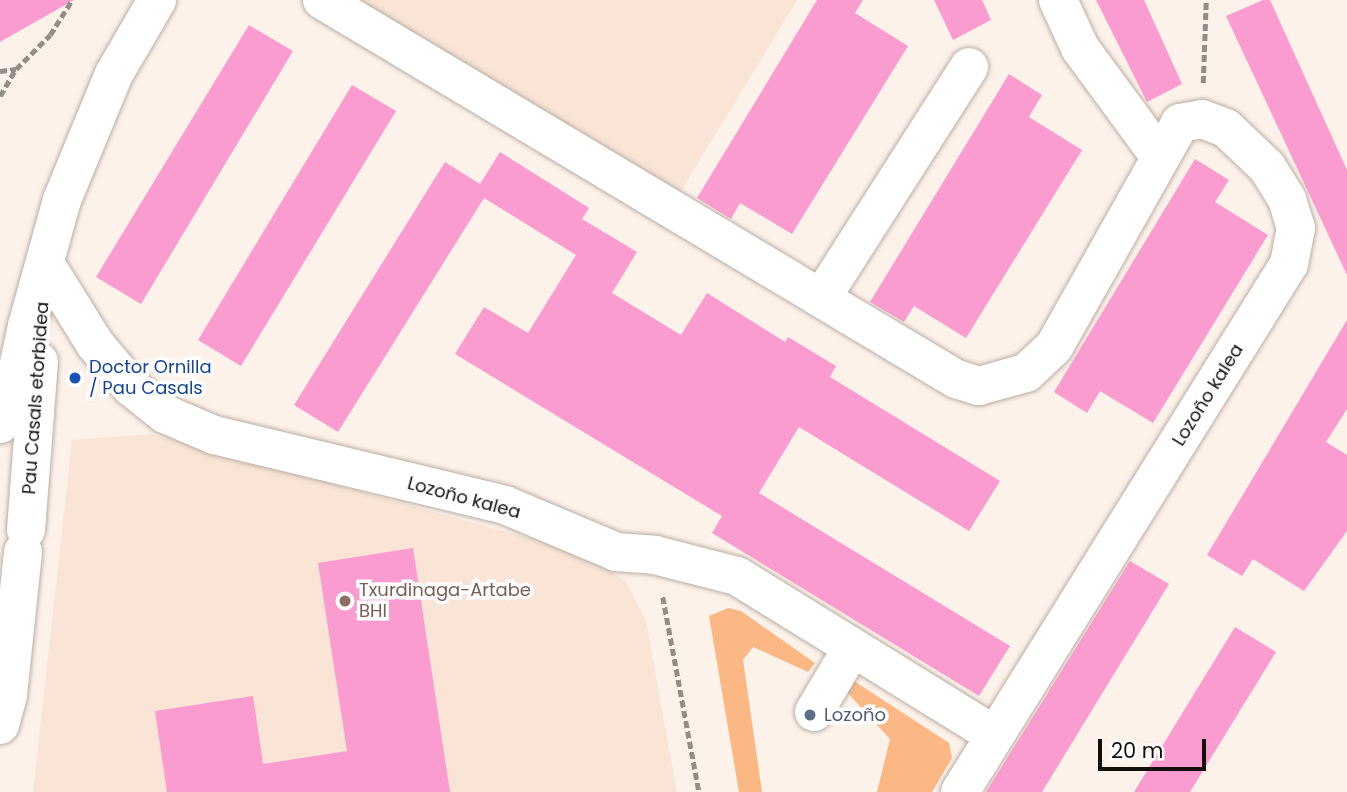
<!DOCTYPE html>
<html>
<head>
<meta charset="utf-8">
<style>
  body { margin:0 }
  #map { position:relative; width:1347px; height:792px; overflow:hidden; background:#fdf2ea; font-family:Poppins,sans-serif }
  div>[style] { position:absolute }
  .built>* { inset:0; background:#f9e4d5 }
  .green>* { inset:0; background:#fbb885 }
  .building>* { inset:0; background:#fb9cd0 }
  .path>* { height:4.5px; margin-top:-2.25px; transform-origin:0; background:repeating-linear-gradient(90deg,#948d86 0 7px,transparent 0 10.5px) }
  .roads { filter:drop-shadow(0 0 2px #bbaea4) drop-shadow(0 0 2px #bbaea4) }
  .minor>* { height:38px; margin:-19px; padding:0 19px; transform-origin:19px; border-radius:19px; background:#fff }
  .dots>* { width:19px; height:19px; translate:-50% -50%; box-sizing:border-box; border:4px solid #fff; border-radius:50% }
  span { translate:-50% -50%; white-space:nowrap; text-align:center; line-height:1.15; -webkit-text-stroke:7px #fff; paint-order:stroke }
  .transit-label { font-size:18px; color:#164399 }
  .left { translate:0 -50%; text-align:left }
  .street-label { font-size:18px; color:#130f0b }
  .education-label { font-size:18px; color:#785e54 }
  .service-label { font-size:18px; color:#4e5e75 }
  .scale { position:absolute; left:1098px; top:739px; width:108px; height:32px; box-sizing:border-box; border:4px solid #130f0b; border-top:0; padding-left:9px; font-size:21px; line-height:24px; white-space:nowrap; color:#130f0b; -webkit-text-stroke:5px #fff; paint-order:stroke }
</style>
</head>
<body>
<div id="map">
  <div class="built">
    <i style="clip-path:polygon(354px 0,797px 0,678px 196px)"></i>
    <i style="clip-path:polygon(151px 434px,583px 553px,626px 581px,646px 621px,677px 792px,33px 792px,72px 440px)"></i>
  </div>
  <div class="green">
    <i style="clip-path:polygon(728px 608px,741px 611px,815px 663px,808px 672px,753px 647px,743px 660px,762px 792px,739px 792px,709px 616px)"></i>
    <i style="clip-path:polygon(854px 681px,949px 743px,952px 758px,932px 792px,877px 792px,890px 739px,846px 691px)"></i>
  </div>
  <div class="building">
    <i style="clip-path:polygon(0 0,74px 0,0 42px)"></i>
    <i style="clip-path:polygon(817px 0,863px 0,855px 13px,908px 46px,792px 234px,740px 203px,731px 219px,697px 198px)"></i>
    <i style="clip-path:polygon(934px 0,982px 0,991px 20px,953px 40px)"></i>
    <i style="clip-path:polygon(1096px 0,1144px 0,1182px 84px,1147px 102px)"></i>
    <i style="clip-path:polygon(1263px 0,1270px 0,1347px 170px,1347px 275px,1226px 16px)"></i>
    <i style="clip-path:polygon(249px 25px,293px 51px,141px 304px,96px 277px)"></i>
    <i style="clip-path:polygon(1009px 74px,1042px 95px,1029px 117px,1082px 150px,966px 338px,914px 306px,904px 322px,870px 302px)"></i>
    <i style="clip-path:polygon(352px 85px,396px 111px,241px 366px,198px 340px)"></i>
    <i style="clip-path:polygon(500px 152px,589px 208px,582px 219px,637px 252px,612px 293px,681px 335px,707px 293px,785px 342px,788px 337px,836px 366px,830px 377px,1000px 481px,969px 531px,799px 427px,759px 493px,1010px 646px,979px 696px,712px 533px,722px 516px,455px 354px,484px 307px,528px 333px,576px 255px,484px 198px,338px 432px,294px 405px,445px 162px,480px 184px)"></i>
    <i style="clip-path:polygon(1195px 159px,1229px 180px,1215px 202px,1268px 235px,1153px 423px,1100px 391px,1087px 413px,1054px 392px)"></i>
    <i style="clip-path:polygon(1347px 320px,1347px 409px,1326px 442px,1347px 455px,1347px 531px,1304px 591px,1253px 559px,1242px 576px,1207px 555px)"></i>
    <i style="clip-path:polygon(413px 548px,450px 792px,167px 792px,155px 711px,253px 696px,263px 764px,347px 751px,318px 563px)"></i>
    <i style="clip-path:polygon(1130px 561px,1169px 584px,1042px 792px,986px 792px)"></i>
    <i style="clip-path:polygon(1235px 627px,1276px 652px,1190px 792px,1134px 792px)"></i>
  </div>
  <div class="path">
    <i style="left:0;top:71px;width:16px;rotate:-7deg"></i>
    <i style="left:16px;top:69px;width:48px;rotate:-45deg"></i>
    <i style="left:50px;top:35px;width:41px;rotate:-57.8deg"></i>
    <i style="left:1203px;top:83px;width:83px;rotate:-87.9deg"></i>
    <i style="left:0;top:96px;width:30px;rotate:-60deg"></i>
    <i style="left:663px;top:597px;width:198px;rotate:79.5deg"></i>
  </div>
  <div class="roads">
    <div class="minor">
      <i style="left:322px;top:0;width:739px;rotate:30.87deg"></i>
      <i style="left:956px;top:379px;width:24px;rotate:17deg"></i>
      <i style="left:979px;top:386px;width:49px;rotate:-15.5deg"></i>
      <i style="left:1026px;top:373px;width:38px;rotate:-43deg"></i>
      <i style="left:1054px;top:347px;width:257px;rotate:-60.6deg"></i>
      <i style="left:1180px;top:123px;width:22px;rotate:-10deg"></i>
      <i style="left:1202px;top:119px;width:26px;rotate:21deg"></i>
      <i style="left:1226px;top:128px;width:57px;rotate:43.6deg"></i>
      <i style="left:1267px;top:167px;width:38px;rotate:58deg"></i>
      <i style="left:1287px;top:199px;width:30px;rotate:73deg"></i>
      <i style="left:1296px;top:228px;width:37px;rotate:101deg"></i>
      <i style="left:1289px;top:264px;width:622px;rotate:121.93deg"></i>
      <i style="left:1058px;top:0;width:53px;rotate:65.4deg"></i>
      <i style="left:1080px;top:48px;width:135px;rotate:53.7deg"></i>
      <i style="left:46px;top:265px;width:93px;rotate:58.2deg"></i>
      <i style="left:95px;top:344px;width:56px;rotate:50.1deg"></i>
      <i style="left:131px;top:387px;width:43px;rotate:38.5deg"></i>
      <i style="left:165px;top:414px;width:53px;rotate:23.2deg"></i>
      <i style="left:214px;top:435px;width:299px;rotate:13.5deg"></i>
      <i style="left:505px;top:505px;width:121px;rotate:22.9deg"></i>
      <i style="left:616px;top:552px;width:39px;rotate:4deg"></i>
      <i style="left:655px;top:555px;width:85px;rotate:14.4deg"></i>
      <i style="left:737px;top:576px;width:302px;rotate:31.7deg"></i>
      <i style="left:822px;top:297px;width:273px;rotate:-57.4deg"></i>
      <i style="left:0;top:424px;width:13px;rotate:-51deg"></i>
      <i style="left:8px;top:414px;width:90px;rotate:-77.8deg"></i>
      <i style="left:27px;top:326px;width:131px;rotate:-74.5deg"></i>
      <i style="left:62px;top:200px;width:136px;rotate:-67.6deg"></i>
      <i style="left:114px;top:74px;width:86px;rotate:-59.8deg"></i>
      <i style="left:26px;top:530px;width:169px;rotate:-85.6deg"></i>
      <i style="left:814px;top:712px;width:74px;rotate:-59.3deg"></i>
      <i style="left:0;top:725px;width:31px;rotate:-75deg"></i>
      <i style="left:8px;top:695px;width:144px;rotate:-84deg"></i>
    </div>
  </div>
  <div class="dots">
    <i style="left:75px;top:378px;background:#1a4fb4"></i>
    <i style="left:345px;top:601px;background:#8d6e63"></i>
    <i style="left:810px;top:715px;background:#5c6f8a"></i>
  </div>
  <div class="transit-label">
    <span class="left" style="left:89px;top:378px">Doctor Ornilla<br>/ Pau Casals</span>
  </div>
  <div class="street-label">
    <span style="left:1208px;top:395px;rotate:-58deg">Lozoño kalea</span>
    <span style="left:36px;top:398px;rotate:-86deg">Pau Casals etorbidea</span>
    <span style="left:464px;top:498px;rotate:15deg">Lozoño kalea</span>
  </div>
  <div class="education-label">
    <span class="left" style="left:359px;top:601px">Txurdinaga-Artabe<br>BHI</span>
  </div>
  <div class="service-label">
    <span class="left" style="left:824px;top:715px">Lozoño</span>
  </div>
  <div class="scale">20 m</div>
</div>
</body>
</html>
